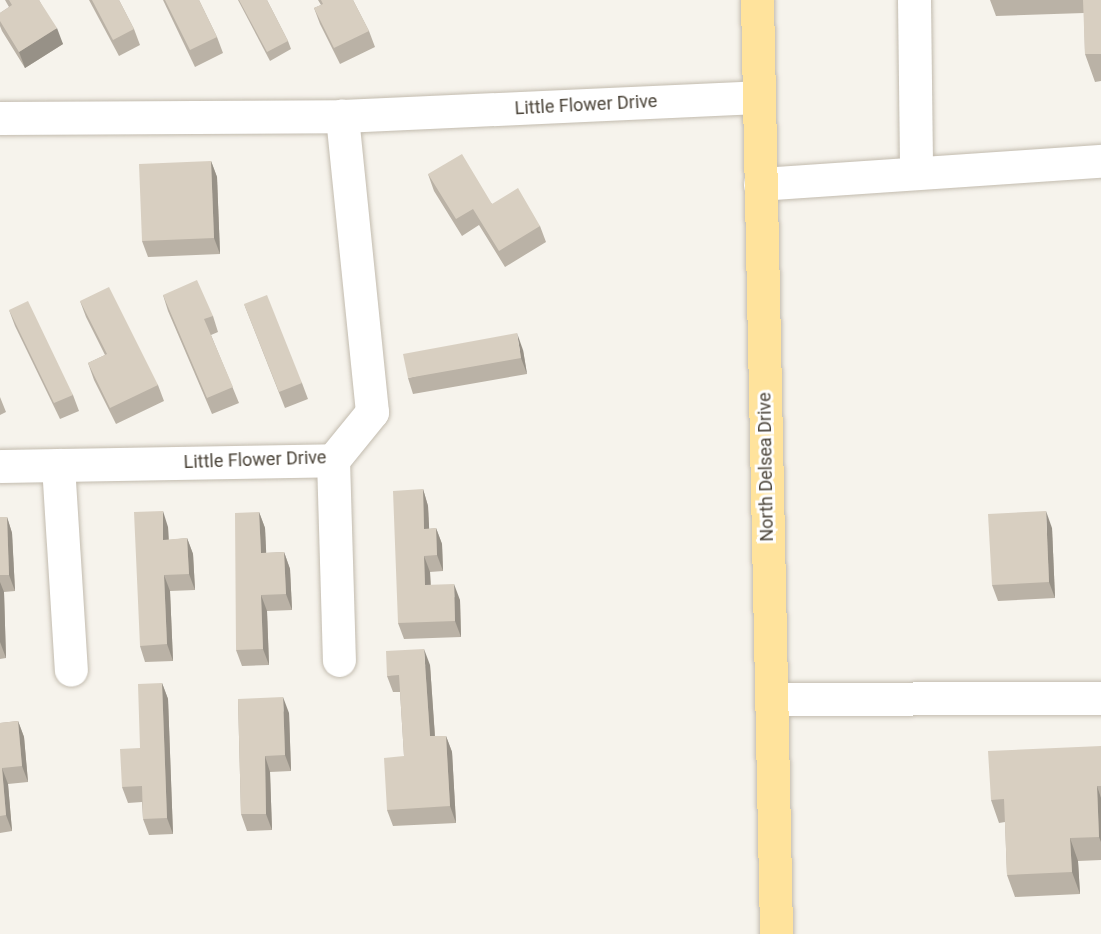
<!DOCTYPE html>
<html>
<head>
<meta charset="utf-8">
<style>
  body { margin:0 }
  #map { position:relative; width:1101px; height:934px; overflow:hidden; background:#f6f3ec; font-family:Roboto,sans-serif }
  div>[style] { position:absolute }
  .roads { filter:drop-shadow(0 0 2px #c2bbae) drop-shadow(0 0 2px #c2bbae) }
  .minor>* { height:33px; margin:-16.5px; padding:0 16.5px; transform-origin:16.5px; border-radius:16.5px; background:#fff }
  .major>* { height:33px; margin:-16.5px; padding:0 16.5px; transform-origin:16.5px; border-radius:16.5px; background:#ffe39c }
  .wall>* { inset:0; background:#bab2a6 }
  .shaded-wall>* { inset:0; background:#979187 }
  .building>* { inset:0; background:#d8cfc1 }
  span { translate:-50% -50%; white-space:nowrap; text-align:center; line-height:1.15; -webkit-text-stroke:6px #fff; paint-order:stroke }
  .street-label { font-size:18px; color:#4b4439 }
</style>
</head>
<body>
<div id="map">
  <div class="roads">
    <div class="minor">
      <i style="left:914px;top:0;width:172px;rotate:89.3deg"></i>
      <i style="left:0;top:118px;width:342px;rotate:-0.3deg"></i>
      <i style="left:342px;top:116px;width:416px;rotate:-2.6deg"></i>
      <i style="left:760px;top:184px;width:342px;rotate:-3.9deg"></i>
      <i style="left:333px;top:460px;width:200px;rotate:88.3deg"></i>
      <i style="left:58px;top:465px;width:205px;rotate:86.4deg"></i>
      <i style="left:0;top:466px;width:333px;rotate:-1deg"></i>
      <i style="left:333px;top:460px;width:62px;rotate:-50.9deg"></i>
      <i style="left:372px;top:412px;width:298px;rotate:-95.8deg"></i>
      <i style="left:771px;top:699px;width:330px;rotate:-0.2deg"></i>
    </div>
    <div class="major">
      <i style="left:757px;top:0;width:934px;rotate:88.83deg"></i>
    </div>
  </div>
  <div class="wall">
    <i style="clip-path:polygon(5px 0,39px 0,63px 44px,25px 68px,2px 31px,0 26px,0 13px,9px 7px)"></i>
    <i style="clip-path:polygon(89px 0,119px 0,134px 29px,140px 45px,119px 56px)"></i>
    <i style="clip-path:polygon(163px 0,199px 0,217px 37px,223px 53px,195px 67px)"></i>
    <i style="clip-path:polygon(238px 0,267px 0,288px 41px,291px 49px,270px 61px)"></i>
    <i style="clip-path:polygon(318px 0,353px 0,369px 31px,375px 47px,340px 64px,320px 24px,314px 8px,321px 5px)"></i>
    <i style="clip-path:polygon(990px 0,1101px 0,1101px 81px,1095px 82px,1085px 54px,1084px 13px,996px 16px)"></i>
    <i style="clip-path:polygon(211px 161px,217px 177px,220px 254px,148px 257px,142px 241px)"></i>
    <i style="clip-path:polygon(428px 174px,540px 226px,546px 242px,505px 267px,479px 225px,462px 236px,434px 191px)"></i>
    <i style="clip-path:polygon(163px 295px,213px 316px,218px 332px,211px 335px,239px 403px,212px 414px,168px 311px)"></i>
    <i style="clip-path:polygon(80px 301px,158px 385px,164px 401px,116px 424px,94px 380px,88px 363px,105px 355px,86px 317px)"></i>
    <i style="clip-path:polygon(244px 304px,302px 383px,308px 399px,285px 408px)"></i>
    <i style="clip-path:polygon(9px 310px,73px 395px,79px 411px,60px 419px,15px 326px)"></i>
    <i style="clip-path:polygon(523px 350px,527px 374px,413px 394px,408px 378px)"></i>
    <i style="clip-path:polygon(0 397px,6px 412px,0 415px)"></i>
    <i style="clip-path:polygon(423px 489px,428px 506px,429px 529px,436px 528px,442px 544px,443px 571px,430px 572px,431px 585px,460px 600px,461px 637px,404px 639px,398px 623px)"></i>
    <i style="clip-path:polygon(259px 512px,265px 528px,266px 553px,284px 552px,290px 569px,292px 610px,267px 611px,269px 665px,242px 666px,236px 650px)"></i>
    <i style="clip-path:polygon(0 517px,7px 517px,12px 533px,15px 591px,4px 592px,6px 658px,0 659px)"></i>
    <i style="clip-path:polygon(168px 527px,169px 540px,187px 538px,193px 554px,195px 590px,170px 591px,173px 661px,145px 662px,140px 646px)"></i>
    <i style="clip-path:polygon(1052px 528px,1055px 598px,998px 601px,992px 585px)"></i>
    <i style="clip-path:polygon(430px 665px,435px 736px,446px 736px,452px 752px,456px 823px,393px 826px,387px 810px,404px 756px,400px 692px,393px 692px,387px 676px)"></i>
    <i style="clip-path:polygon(162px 683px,168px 699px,173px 834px,149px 835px,143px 819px,142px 802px,128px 803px,122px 787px,140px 748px)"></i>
    <i style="clip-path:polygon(238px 699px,289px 713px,291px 771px,270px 772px,272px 830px,247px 831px,241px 814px)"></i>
    <i style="clip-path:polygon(18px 721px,24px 737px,28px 782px,8px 784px,12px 831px,0 833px,0 723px)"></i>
    <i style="clip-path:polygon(1101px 746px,1101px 860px,1078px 861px,1080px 894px,1015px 897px,1007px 875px,1005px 822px,999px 823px,991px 800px)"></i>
  </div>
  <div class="shaded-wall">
    <i style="clip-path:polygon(57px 28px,63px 44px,25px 68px,19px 52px)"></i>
    <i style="clip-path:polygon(211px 161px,217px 177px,220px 254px,214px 238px)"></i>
    <i style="clip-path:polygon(517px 333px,523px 350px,527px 374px,521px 358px)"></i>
    <i style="clip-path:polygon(423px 489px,428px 506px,430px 545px,424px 529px)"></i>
    <i style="clip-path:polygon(163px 511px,168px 527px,169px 556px,163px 540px)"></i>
    <i style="clip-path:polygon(1046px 511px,1052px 528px,1055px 598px,1049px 582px)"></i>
    <i style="clip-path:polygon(259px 512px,265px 528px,267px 570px,261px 553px)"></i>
    <i style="clip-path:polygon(7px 517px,12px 533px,15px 591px,9px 575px)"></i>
    <i style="clip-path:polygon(436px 528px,442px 544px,443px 571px,437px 555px)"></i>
    <i style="clip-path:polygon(187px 538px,193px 554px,195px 590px,189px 574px)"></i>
    <i style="clip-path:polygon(284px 552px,290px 569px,292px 610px,286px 594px)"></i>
    <i style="clip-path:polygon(424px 556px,430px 572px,431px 601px,425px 585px)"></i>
    <i style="clip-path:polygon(164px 575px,170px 591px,173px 661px,167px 644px)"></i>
    <i style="clip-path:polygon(0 582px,4px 592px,6px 658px,0 642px)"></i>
    <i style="clip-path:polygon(454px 584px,460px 600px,461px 637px,455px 621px)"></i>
    <i style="clip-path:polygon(261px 595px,267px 611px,269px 665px,263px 649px)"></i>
    <i style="clip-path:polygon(424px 649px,430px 665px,436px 753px,430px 736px)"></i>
    <i style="clip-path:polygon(162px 683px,168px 699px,173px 834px,167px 818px)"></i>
    <i style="clip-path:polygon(283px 697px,289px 713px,291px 771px,285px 755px)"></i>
    <i style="clip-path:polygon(18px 721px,24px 737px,28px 782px,22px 766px)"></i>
    <i style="clip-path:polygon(446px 736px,452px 752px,456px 823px,450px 806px)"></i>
    <i style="clip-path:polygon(265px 756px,270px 772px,272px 830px,266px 814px)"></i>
    <i style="clip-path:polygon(2px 768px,8px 784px,12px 831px,6px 815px)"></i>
    <i style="clip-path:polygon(1097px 786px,1101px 798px,1101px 842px,1099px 837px)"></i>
    <i style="clip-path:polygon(1070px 838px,1078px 861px,1080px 894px,1072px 872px)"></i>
  </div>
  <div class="building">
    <i style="clip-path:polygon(9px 0,39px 0,57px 28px,19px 52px,0 21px,0 13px,12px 5px)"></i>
    <i style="clip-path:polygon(92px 0,119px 0,134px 29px,113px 40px)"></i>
    <i style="clip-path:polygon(165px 0,199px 0,217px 37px,190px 50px)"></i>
    <i style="clip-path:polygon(239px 0,267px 0,288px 41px,267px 52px)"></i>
    <i style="clip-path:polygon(321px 0,353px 0,369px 31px,334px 48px,314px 8px,323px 4px)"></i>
    <i style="clip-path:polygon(1083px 0,1101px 0,1101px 54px,1085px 54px)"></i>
    <i style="clip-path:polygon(462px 154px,492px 204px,518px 188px,540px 226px,499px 251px,473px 209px,456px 219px,428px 174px)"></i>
    <i style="clip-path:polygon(211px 161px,214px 238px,142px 241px,139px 164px)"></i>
    <i style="clip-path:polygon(197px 280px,213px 316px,204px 319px,233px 387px,207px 398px,163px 295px)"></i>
    <i style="clip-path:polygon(109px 287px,158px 385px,110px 408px,88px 363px,107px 354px,80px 301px)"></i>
    <i style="clip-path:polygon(267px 295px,302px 383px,279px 392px,244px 304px)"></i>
    <i style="clip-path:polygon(28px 301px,73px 395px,54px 403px,9px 310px)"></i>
    <i style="clip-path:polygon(517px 333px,521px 358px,408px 378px,403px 354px)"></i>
    <i style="clip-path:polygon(423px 489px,424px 529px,436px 528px,437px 555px,424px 556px,425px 585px,454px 584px,455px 621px,398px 623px,393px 491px)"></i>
    <i style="clip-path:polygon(163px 511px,163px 540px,187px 538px,189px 574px,164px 575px,167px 644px,140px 646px,134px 512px)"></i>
    <i style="clip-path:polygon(1046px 511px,1049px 582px,992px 585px,988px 514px)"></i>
    <i style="clip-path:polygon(259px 512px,261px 553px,284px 552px,286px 594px,261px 595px,263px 649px,236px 650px,235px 513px)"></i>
    <i style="clip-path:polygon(0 517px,7px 517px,9px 575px,0 575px)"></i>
    <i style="clip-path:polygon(424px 649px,430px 736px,446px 736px,450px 806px,387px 810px,384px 758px,404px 756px,399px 675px,387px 676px,386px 651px)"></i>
    <i style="clip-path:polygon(162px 683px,167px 818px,143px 819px,142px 786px,122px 787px,120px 749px,140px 748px,138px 684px)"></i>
    <i style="clip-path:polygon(283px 697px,285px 755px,265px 756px,266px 814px,241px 814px,238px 699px)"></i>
    <i style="clip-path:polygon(18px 721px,22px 766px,2px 768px,6px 815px,0 816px,0 723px)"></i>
    <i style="clip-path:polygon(1101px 746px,1101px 786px,1097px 786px,1099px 837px,1070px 838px,1072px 872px,1007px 875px,1004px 799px,991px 800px,988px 751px)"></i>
  </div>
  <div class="street-label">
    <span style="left:586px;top:105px;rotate:-3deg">Little Flower Drive</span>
    <span style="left:255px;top:460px;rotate:-2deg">Little Flower Drive</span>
    <span style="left:766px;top:467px;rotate:-91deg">North Delsea Drive</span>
  </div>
</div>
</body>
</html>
